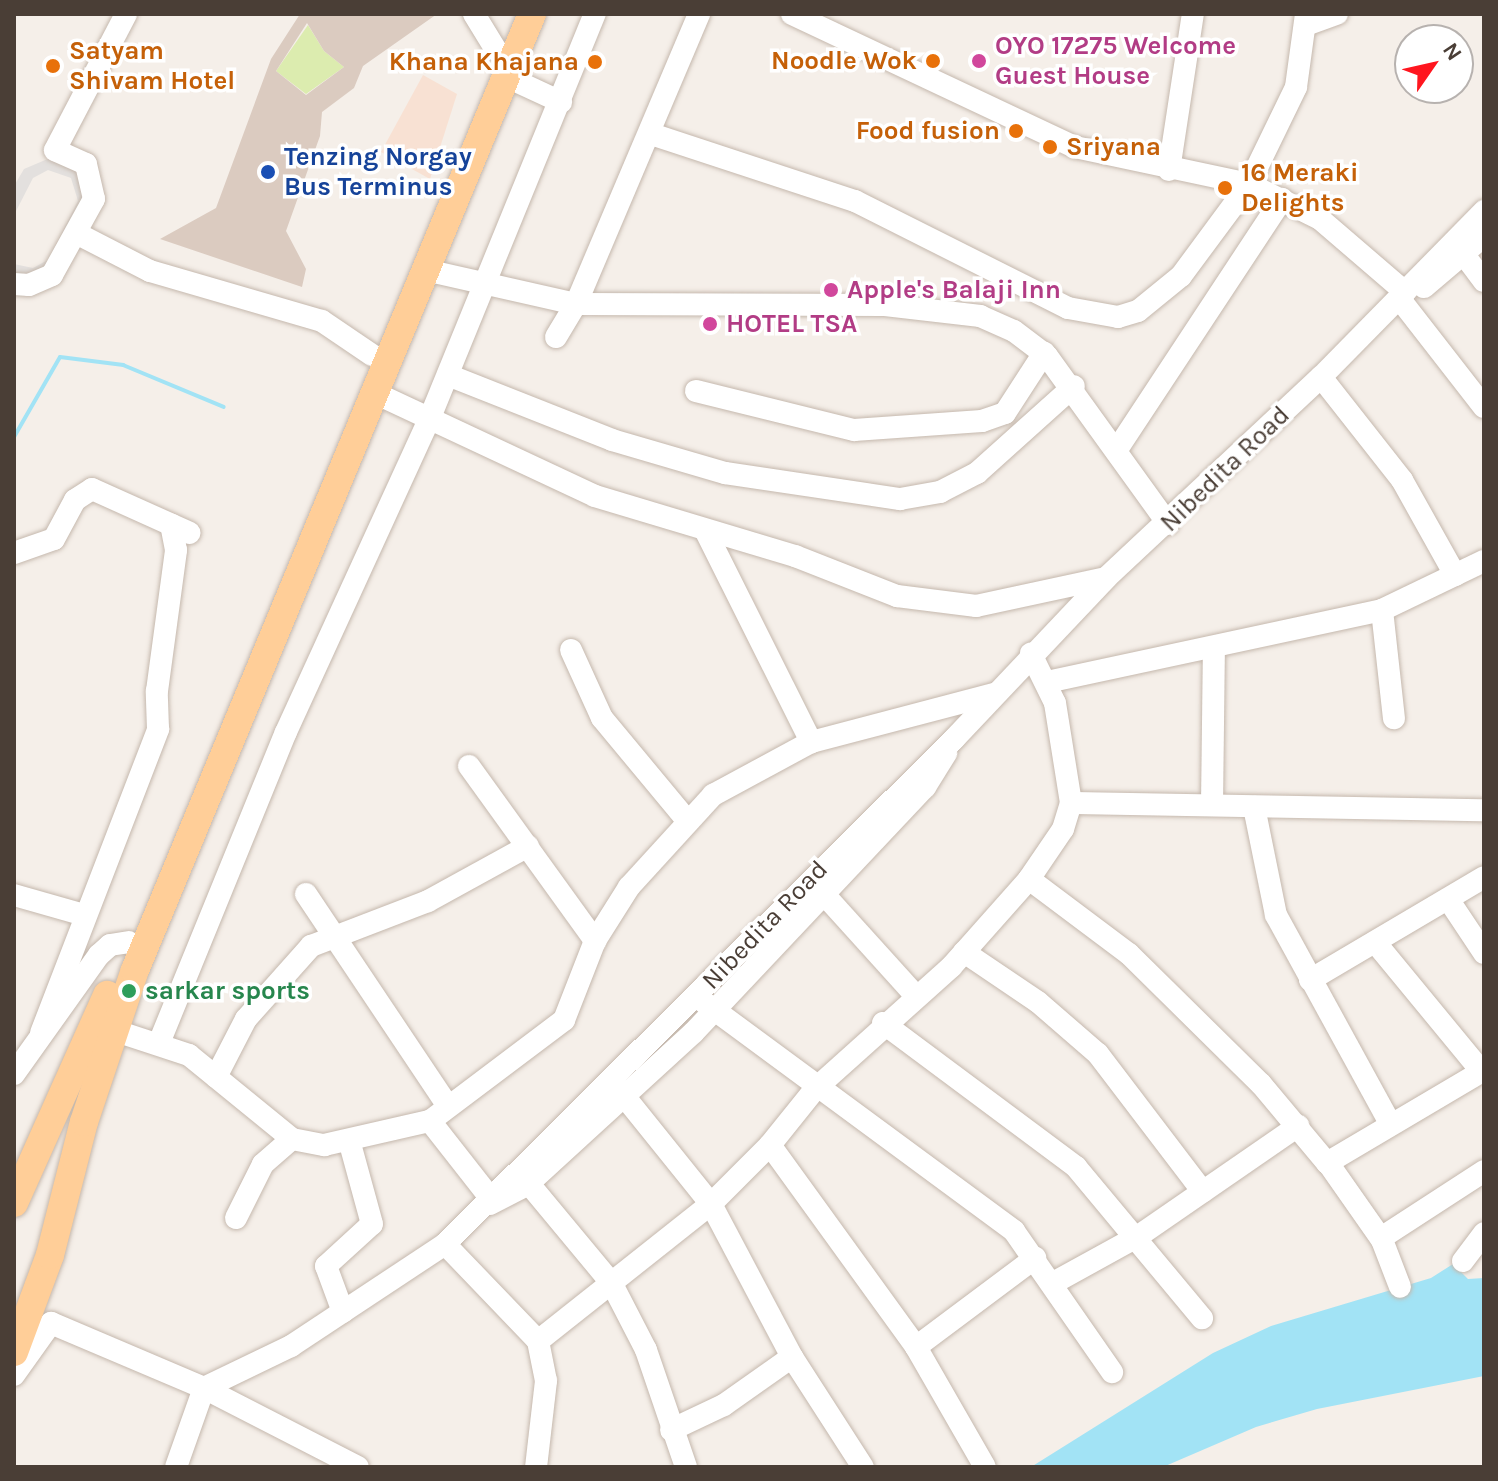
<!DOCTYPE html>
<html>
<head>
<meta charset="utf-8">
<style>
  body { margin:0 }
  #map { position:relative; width:1498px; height:1481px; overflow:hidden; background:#f5efe9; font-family:Karla,sans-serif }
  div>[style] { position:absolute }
  .commercial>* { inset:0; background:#f8e1d3 }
  .green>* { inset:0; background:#dcecaf }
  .parking>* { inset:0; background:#e3e0de }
  .water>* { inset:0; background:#a2e3f5 }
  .stream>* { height:4px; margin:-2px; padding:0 2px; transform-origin:2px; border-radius:2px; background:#a2e3f5 }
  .building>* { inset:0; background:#dbcbc0 }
  .roads { filter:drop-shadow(0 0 2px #c5b8ad) drop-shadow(0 0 2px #c5b8ad) }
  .minor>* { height:22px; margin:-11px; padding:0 11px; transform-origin:11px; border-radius:11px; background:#fff }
  .major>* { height:28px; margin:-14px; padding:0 14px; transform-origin:14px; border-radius:14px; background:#ffce98 }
  .dots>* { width:22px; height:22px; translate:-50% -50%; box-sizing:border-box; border:4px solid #fff; border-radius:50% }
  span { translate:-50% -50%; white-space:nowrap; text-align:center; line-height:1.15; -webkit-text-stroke:7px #fff; paint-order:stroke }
  .hotel-label { font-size:26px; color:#b23c85; font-weight:700 }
  .left { translate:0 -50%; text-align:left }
  .food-label { font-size:26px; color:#c56008; font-weight:700 }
  .right { translate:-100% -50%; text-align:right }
  .transit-label { font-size:26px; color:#164399; font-weight:700 }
  .street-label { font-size:26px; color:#4a3e36 }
  .leisure-label { font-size:26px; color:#27864d; font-weight:700 }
  .frame { position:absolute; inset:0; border:16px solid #4a3e36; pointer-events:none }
  .north { position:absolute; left:1394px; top:24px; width:80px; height:80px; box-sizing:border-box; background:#fff; border:2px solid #b7b2af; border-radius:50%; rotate:56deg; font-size:22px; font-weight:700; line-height:32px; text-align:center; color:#4a3e36 }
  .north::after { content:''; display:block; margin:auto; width:28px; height:36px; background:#ff161f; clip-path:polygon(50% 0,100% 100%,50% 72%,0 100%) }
</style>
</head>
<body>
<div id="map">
  <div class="commercial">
    <i style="clip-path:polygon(423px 75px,457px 94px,430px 179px,381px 152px)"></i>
  </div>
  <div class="green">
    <i style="clip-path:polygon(308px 25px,324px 51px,344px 67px,306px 94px,276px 71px)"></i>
  </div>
  <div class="parking">
    <i style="clip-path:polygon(57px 155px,90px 183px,56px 266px,14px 278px,14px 264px,33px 268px,48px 260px,78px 201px,71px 178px,48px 170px,33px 178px,14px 215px,14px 186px,24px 169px)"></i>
  </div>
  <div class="water">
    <i style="clip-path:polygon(1453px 1264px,1468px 1279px,1484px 1278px,1484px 1376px,1317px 1409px,1256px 1427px,1163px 1467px,1031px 1467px,1213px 1353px,1271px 1326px,1431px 1278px)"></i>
  </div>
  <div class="stream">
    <i style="left:14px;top:437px;width:92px;rotate:-60.1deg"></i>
    <i style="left:60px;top:357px;width:64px;rotate:7.2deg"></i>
    <i style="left:123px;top:365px;width:109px;rotate:22.6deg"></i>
  </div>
  <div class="building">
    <i style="clip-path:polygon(evenodd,300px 14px,437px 14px,363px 66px,354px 88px,322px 112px,320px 136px,286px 231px,306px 269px,302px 287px,160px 239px,216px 208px,271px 59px,300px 14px,307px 23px,324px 51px,344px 67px,306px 95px,276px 71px,307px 23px)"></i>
  </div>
  <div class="roads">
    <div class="minor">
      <i style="left:474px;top:14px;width:42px;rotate:58.6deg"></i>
      <i style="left:792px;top:14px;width:313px;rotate:25.2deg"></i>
      <i style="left:1075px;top:147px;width:178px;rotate:12deg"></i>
      <i style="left:1249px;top:184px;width:79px;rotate:26.2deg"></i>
      <i style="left:1320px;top:219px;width:112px;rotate:40.7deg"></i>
      <i style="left:1306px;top:25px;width:33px;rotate:-20deg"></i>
      <i style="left:505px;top:76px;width:62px;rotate:24.9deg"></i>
      <i style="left:651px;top:134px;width:215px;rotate:18.2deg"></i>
      <i style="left:855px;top:201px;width:238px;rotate:26.7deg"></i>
      <i style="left:1068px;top:308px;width:51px;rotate:10.2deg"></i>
      <i style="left:1118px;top:317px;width:21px;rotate:-17deg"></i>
      <i style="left:1138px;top:311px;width:55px;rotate:-39.1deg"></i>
      <i style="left:1181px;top:276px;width:114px;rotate:-53.5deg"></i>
      <i style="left:1249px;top:184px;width:108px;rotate:-64.1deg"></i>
      <i style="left:1296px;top:87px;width:74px;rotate:-82.2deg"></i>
      <i style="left:1169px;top:170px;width:158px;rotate:-81.3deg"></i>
      <i style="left:76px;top:233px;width:83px;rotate:27.2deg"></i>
      <i style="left:150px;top:271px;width:179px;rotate:16.2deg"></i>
      <i style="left:322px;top:321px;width:60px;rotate:34.2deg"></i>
      <i style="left:1465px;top:256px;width:31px;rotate:53deg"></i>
      <i style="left:425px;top:270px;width:155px;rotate:12.7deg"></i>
      <i style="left:576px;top:304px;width:309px;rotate:0.2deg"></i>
      <i style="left:885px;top:305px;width:96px;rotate:6.6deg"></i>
      <i style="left:980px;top:316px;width:37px;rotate:24deg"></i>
      <i style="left:1014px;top:331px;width:41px;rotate:37.1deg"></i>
      <i style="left:1047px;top:356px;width:207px;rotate:54.2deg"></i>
      <i style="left:14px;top:284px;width:15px;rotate:4deg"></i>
      <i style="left:29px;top:285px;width:25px;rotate:-23deg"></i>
      <i style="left:52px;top:275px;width:87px;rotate:-61.1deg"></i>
      <i style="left:94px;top:199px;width:36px;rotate:-103deg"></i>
      <i style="left:86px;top:164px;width:34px;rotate:-156deg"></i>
      <i style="left:55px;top:150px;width:153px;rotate:-62.4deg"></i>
      <i style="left:1424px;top:287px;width:79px;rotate:-40.4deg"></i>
      <i style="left:1399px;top:298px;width:138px;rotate:52.1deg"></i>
      <i style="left:556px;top:337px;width:39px;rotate:-59deg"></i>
      <i style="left:576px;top:304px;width:315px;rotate:-67deg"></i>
      <i style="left:448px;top:375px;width:176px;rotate:21.6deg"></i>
      <i style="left:612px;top:440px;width:118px;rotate:16.3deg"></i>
      <i style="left:725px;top:473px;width:177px;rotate:8.5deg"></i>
      <i style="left:900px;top:499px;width:41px;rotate:-9.9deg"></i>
      <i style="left:940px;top:492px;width:42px;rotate:-27.2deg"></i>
      <i style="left:977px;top:473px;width:130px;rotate:-41.9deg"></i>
      <i style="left:1321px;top:377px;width:131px;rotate:51.8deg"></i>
      <i style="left:1402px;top:480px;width:109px;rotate:60.8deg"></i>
      <i style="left:696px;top:391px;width:163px;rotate:13.9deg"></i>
      <i style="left:854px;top:430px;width:128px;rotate:-4deg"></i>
      <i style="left:982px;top:421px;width:24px;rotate:-19deg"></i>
      <i style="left:1005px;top:413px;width:72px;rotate:-57deg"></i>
      <i style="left:375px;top:393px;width:243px;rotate:25.1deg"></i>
      <i style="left:595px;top:496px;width:209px;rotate:16.7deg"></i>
      <i style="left:795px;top:556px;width:110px;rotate:21.4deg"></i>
      <i style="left:897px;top:596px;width:80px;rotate:7.2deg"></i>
      <i style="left:976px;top:606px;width:133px;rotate:-12.2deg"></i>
      <i style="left:1116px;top:451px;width:302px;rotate:-56.6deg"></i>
      <i style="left:707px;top:534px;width:233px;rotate:63.4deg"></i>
      <i style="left:14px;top:553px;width:42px;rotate:-19.3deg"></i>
      <i style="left:54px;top:539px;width:44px;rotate:-61.7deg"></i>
      <i style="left:75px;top:500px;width:20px;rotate:-33deg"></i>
      <i style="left:92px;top:489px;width:107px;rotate:24.2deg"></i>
      <i style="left:1382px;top:610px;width:109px;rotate:83.7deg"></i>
      <i style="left:571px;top:650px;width:75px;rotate:65.5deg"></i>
      <i style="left:602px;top:718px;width:131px;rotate:50.3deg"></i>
      <i style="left:1047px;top:682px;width:343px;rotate:-12.1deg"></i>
      <i style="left:1382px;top:610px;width:113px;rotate:-25.7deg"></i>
      <i style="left:469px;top:766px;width:216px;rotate:54.2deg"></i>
      <i style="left:1071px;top:803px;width:413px;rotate:1deg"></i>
      <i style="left:1212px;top:805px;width:157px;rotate:-89.3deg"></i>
      <i style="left:1254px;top:807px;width:110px;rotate:78.5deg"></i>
      <i style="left:1276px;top:915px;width:237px;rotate:61.3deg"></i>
      <i style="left:1029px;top:879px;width:125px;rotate:36.9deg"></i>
      <i style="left:1129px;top:954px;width:185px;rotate:44.6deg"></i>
      <i style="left:1261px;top:1084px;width:103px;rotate:50.1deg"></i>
      <i style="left:1327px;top:1163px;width:182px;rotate:-30.6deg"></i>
      <i style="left:812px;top:881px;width:155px;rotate:47.9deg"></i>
      <i style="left:306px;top:894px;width:255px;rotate:56.2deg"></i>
      <i style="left:14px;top:895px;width:73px;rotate:15.9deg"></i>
      <i style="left:1448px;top:899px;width:65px;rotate:56.3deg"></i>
      <i style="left:1375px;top:942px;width:168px;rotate:50.5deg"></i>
      <i style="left:964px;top:952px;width:89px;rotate:34deg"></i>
      <i style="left:1038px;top:1002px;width:79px;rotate:40.9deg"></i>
      <i style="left:1098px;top:1054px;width:173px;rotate:52.7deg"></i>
      <i style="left:1310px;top:980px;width:202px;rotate:-30.6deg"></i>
      <i style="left:701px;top:1000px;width:389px;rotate:36.4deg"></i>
      <i style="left:1014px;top:1231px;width:172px;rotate:55.2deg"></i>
      <i style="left:883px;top:1023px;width:241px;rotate:36.7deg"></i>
      <i style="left:1076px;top:1167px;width:197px;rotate:50.2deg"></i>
      <i style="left:113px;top:1030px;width:80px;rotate:18.2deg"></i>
      <i style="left:189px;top:1055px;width:133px;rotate:39.2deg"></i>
      <i style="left:292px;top:1139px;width:33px;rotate:11deg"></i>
      <i style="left:324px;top:1145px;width:109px;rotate:-12.8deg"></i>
      <i style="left:430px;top:1121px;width:168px;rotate:-37deg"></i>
      <i style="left:564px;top:1020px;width:85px;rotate:-68.6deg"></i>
      <i style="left:595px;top:941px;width:64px;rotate:-57.8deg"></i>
      <i style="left:629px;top:887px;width:125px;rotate:-47.6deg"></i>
      <i style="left:713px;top:795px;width:111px;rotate:-28.4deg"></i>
      <i style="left:811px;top:742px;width:189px;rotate:-14.7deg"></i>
      <i style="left:41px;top:1033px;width:326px;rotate:-68.9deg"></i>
      <i style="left:158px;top:729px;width:38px;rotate:-92deg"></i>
      <i style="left:157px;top:691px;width:142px;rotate:-82.3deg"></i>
      <i style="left:176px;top:550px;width:26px;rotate:-101deg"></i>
      <i style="left:159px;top:1043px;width:336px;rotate:-67.8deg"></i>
      <i style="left:286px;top:732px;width:343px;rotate:-65.4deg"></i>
      <i style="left:429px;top:420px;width:439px;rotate:-67.8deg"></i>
      <i style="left:14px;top:1074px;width:146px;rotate:-54.5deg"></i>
      <i style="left:99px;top:955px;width:15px;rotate:-42deg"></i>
      <i style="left:110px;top:945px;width:19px;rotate:-9deg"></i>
      <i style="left:216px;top:1077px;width:65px;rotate:-62.7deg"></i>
      <i style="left:246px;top:1019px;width:98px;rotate:-48.3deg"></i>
      <i style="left:311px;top:946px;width:125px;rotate:-21deg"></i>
      <i style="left:428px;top:901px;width:114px;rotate:-28.8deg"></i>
      <i style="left:616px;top:1086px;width:151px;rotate:51.2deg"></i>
      <i style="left:711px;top:1204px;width:173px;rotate:62.1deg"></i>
      <i style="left:792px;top:1357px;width:131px;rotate:57.2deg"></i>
      <i style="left:430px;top:1121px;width:94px;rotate:51.9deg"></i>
      <i style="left:770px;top:1145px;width:249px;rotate:54.1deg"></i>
      <i style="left:916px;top:1347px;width:138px;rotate:60.1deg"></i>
      <i style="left:1328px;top:1163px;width:94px;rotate:55deg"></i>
      <i style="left:1382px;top:1240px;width:50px;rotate:69deg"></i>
      <i style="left:520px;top:1173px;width:144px;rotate:50.3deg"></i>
      <i style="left:612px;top:1284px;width:74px;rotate:62.7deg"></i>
      <i style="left:646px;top:1350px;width:124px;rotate:71.1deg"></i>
      <i style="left:490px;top:1204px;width:42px;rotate:-27.2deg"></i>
      <i style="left:527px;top:1185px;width:226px;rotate:-42.5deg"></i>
      <i style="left:694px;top:1032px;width:337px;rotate:-46.7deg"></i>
      <i style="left:925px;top:787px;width:40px;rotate:-58deg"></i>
      <i style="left:236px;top:1218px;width:60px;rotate:-63.4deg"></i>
      <i style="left:263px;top:1164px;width:38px;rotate:-41deg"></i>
      <i style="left:1381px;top:1238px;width:123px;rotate:-33deg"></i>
      <i style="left:445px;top:1244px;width:134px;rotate:46.2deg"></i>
      <i style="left:538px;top:1341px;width:41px;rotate:78.7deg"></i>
      <i style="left:546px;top:1381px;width:87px;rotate:96.6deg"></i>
      <i style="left:1463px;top:1261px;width:35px;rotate:-53deg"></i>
      <i style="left:1055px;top:1282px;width:94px;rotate:-28.8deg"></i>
      <i style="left:1137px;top:1237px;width:196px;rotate:-34.6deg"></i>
      <i style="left:343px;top:1312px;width:49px;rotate:-110.3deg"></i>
      <i style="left:326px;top:1266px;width:62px;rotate:-42.4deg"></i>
      <i style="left:372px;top:1224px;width:87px;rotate:-105.3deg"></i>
      <i style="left:538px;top:1341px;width:221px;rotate:-38.4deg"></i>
      <i style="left:711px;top:1204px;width:83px;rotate:-45deg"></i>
      <i style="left:770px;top:1145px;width:72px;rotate:-51.2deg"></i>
      <i style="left:815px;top:1089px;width:183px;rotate:-41.9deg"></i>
      <i style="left:951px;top:967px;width:118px;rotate:-48.4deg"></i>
      <i style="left:1029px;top:879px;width:60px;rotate:-55.8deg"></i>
      <i style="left:1063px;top:829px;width:27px;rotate:-73deg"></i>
      <i style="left:1071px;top:803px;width:101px;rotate:-99.1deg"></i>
      <i style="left:1055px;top:703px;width:55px;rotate:-116.1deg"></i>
      <i style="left:916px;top:1347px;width:149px;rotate:-36.8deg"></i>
      <i style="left:14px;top:1375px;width:64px;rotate:-54.6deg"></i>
      <i style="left:51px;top:1323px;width:166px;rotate:23deg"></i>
      <i style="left:204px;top:1388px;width:97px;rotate:-25.8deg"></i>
      <i style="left:291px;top:1346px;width:185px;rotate:-33.5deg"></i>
      <i style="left:445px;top:1244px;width:717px;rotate:-44.77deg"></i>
      <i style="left:954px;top:739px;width:221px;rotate:-46.6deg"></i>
      <i style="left:1106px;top:578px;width:294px;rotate:-43.1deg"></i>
      <i style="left:1321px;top:377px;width:233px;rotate:-45.5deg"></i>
      <i style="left:671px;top:1430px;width:59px;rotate:-25.3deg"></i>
      <i style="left:724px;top:1405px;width:83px;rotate:-35.2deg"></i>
      <i style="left:176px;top:1467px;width:84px;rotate:-70.5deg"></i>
      <i style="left:204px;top:1388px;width:173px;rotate:27.2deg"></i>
    </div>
    <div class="major">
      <i style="left:14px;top:1203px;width:228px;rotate:-65.9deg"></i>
      <i style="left:14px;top:1352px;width:103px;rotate:-69.6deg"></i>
      <i style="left:50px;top:1255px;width:137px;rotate:-75.7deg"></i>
      <i style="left:84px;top:1122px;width:160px;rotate:-71.5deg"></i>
      <i style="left:135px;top:970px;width:1035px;rotate:-67.45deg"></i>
    </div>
  </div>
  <div class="dots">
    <i style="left:933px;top:61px;background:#e8710a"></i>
    <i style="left:979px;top:61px;background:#d1479c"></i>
    <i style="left:595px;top:62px;background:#e8710a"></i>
    <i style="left:53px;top:66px;background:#e8710a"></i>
    <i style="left:1016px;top:131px;background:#e8710a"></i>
    <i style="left:1050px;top:147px;background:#e8710a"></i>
    <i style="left:268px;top:172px;background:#1a4fb4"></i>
    <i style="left:1225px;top:188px;background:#e8710a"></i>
    <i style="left:831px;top:290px;background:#d1479c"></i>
    <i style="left:710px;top:324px;background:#d1479c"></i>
    <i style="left:129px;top:991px;background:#2e9e5b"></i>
  </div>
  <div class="hotel-label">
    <span class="left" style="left:995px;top:61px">OYO 17275 Welcome<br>Guest House</span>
    <span class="left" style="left:847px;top:290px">Apple's Balaji Inn</span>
    <span class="left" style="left:726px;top:324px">HOTEL TSA</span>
  </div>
  <div class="food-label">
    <span class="left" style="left:69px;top:66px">Satyam<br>Shivam Hotel</span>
    <span class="right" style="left:917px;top:61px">Noodle Wok</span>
    <span class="right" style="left:579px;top:62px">Khana Khajana</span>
    <span class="right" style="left:1000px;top:131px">Food fusion</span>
    <span class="left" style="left:1066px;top:147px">Sriyana</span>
    <span class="left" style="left:1241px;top:188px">16 Meraki<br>Delights</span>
  </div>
  <div class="transit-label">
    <span class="left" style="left:284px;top:172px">Tenzing Norgay<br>Bus Terminus</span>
  </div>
  <div class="street-label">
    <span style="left:1225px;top:469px;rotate:-44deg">Nibedita Road</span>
    <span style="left:765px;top:925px;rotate:-46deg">Nibedita Road</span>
  </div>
  <div class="leisure-label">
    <span class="left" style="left:145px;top:991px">sarkar sports</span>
  </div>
  <div class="frame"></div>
  <div class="north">N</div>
</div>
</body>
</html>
